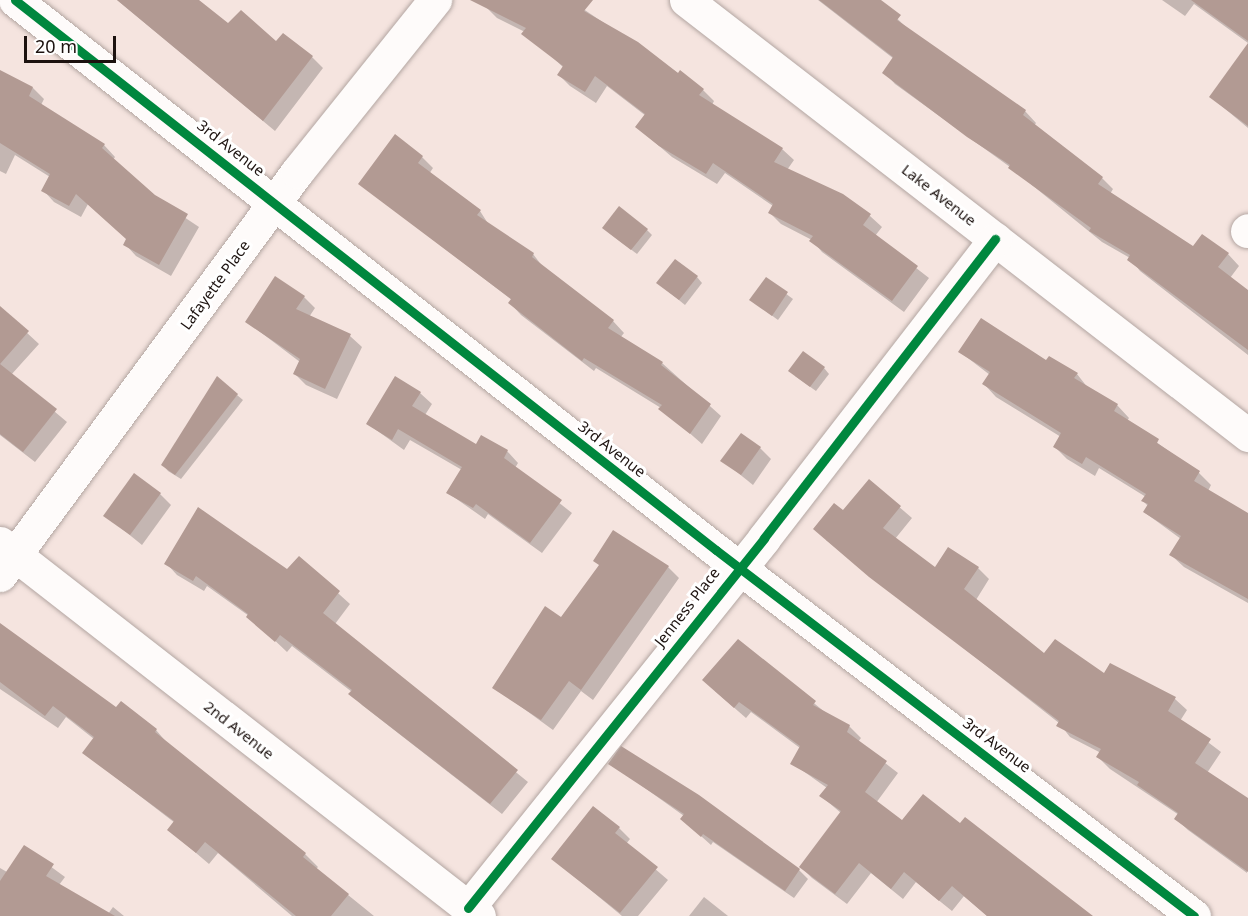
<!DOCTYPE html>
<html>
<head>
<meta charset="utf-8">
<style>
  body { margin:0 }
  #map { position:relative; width:1248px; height:916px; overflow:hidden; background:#f5e4df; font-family:"Noto Sans",sans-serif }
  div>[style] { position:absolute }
  .shadow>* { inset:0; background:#0003 }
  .building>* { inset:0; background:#b29a93 }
  .roads { filter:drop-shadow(0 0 2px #b3a6a2) drop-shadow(0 0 2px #b3a6a2) }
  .minor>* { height:33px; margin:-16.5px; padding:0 16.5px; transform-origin:16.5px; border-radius:16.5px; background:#fefbfa }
  .cycleway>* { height:9px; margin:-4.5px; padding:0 4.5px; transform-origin:4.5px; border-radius:4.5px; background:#00873e }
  span { translate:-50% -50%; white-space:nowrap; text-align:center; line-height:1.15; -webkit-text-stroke:6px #fff; paint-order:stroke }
  .street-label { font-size:15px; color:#1c120f }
  .scale { position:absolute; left:24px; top:36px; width:92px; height:27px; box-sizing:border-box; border:3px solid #1c120f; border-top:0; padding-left:8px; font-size:18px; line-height:21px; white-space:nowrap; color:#1c120f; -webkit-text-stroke:4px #fff; paint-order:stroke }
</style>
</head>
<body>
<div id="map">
  <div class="shadow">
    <i style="clip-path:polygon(117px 0,197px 0,229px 25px,312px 57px,323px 68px,275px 131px)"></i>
    <i style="clip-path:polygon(489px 0,570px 0,703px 90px,714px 101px,712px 105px,782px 149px,794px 160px,787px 170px,842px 195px,870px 216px,882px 227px,875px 236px,929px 278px,904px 312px,822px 252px,812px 240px,781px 224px,770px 213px,773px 206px,725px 173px,717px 184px,672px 157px,637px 127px,646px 116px,607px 86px,596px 103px,570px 86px,559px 75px,564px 68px,525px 32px,497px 18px,486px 7px)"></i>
    <i style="clip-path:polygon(818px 0,878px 0,909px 30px,1025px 111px,1036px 123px,1034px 126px,1102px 178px,1113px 189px,1110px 194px,1193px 248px,1228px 254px,1239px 266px,1230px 278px,1248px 292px,1248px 355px,1140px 271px,1130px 258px,1102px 242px,1010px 167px,895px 84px,884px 72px,894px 59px)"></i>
    <i style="clip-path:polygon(1162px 0,1248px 0,1248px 43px,1194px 4px,1185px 16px)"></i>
    <i style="clip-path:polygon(1248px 46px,1248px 128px,1211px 97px)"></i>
    <i style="clip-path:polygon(6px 75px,33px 88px,44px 99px,41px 105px,104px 145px,115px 157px,113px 160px,154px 197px,199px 227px,171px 276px,136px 256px,125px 244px,128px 239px,88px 204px,81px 217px,54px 202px,43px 190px,50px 177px,15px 155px,6px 174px,0 171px,0 87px)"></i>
    <i style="clip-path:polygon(422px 157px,433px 168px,429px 174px,480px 211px,489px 225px,533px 254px,543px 267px,613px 321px,624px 333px,620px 338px,662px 363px,721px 416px,702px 444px,661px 408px,596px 368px,594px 371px,521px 315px,510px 303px,512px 300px,360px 184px)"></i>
    <i style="clip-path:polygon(647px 230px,652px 235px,637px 254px,609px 233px)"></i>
    <i style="clip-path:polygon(697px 277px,702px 283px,685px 305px,664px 288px)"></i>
    <i style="clip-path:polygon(766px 279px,793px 299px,778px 320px,751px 300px)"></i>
    <i style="clip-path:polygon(304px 297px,315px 308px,309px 317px,350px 336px,362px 347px,337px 399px,306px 385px,294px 373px,300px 362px,247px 322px)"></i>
    <i style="clip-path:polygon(0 308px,39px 344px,11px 375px,67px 422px,35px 462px,0 435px)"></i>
    <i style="clip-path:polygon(960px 352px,1047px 362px,1077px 374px,1088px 388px,1117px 405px,1129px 418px,1127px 421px,1199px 473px,1211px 485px,1208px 491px,1248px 515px,1248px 603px,1184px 567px,1171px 555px,1181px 539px,1144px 512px,1148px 506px,1143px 501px,1146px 497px,1099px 468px,1095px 476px,1067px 459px,1055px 447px,1061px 437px,996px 397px,984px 384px,990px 375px)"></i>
    <i style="clip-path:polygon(824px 368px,829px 374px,816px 391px,795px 376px)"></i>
    <i style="clip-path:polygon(420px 393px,432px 404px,425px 415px,476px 446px,507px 451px,518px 463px,515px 468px,572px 513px,542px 553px,488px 514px,485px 519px,448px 493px,462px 470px,410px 440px,404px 450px,368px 424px)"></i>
    <i style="clip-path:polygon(237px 395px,243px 400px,181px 479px,168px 471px,163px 465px)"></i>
    <i style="clip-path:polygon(760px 448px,771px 459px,753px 485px,722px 460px)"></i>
    <i style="clip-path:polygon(869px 481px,912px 518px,895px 539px,935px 569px,978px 568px,989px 579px,976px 600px,1045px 656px,1105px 675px,1110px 665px,1175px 699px,1187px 710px,1180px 721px,1221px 752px,1207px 773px,1248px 800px,1247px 873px,1188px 830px,1176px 819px,1179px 815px,1110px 769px,1098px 757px,1101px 753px,1070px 737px,1059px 723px,826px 540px)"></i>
    <i style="clip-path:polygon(160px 494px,171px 505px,142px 545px,105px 515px)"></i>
    <i style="clip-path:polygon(299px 558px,350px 604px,335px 624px,528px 782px,502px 814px,362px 705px,352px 692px,292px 646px,287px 652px,249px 616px,207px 586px,204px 591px,177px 575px,166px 563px,287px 571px)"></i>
    <i style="clip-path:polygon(668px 567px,679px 578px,593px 700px,581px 691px,553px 730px,494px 687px,561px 619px)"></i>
    <i style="clip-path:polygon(0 625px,117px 709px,156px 730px,168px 744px,305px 854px,318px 867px,316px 869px,374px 916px,292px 916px,218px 853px,209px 864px,169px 830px,175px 823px,84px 753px,94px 739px,66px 717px,58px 728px,0 689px)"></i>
    <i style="clip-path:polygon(738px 641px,826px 713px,849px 726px,861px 738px,858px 742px,898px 773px,876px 803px,902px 822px,960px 825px,1090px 916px,987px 916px,964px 896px,952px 911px,916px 882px,903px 899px,871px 873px,847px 904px,812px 878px,801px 867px,841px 813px,821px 796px,827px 788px,792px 763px,800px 748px,751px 712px,746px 718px,715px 691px)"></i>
    <i style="clip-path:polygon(610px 763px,799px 870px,808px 879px,794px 898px,713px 842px,711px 845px,682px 819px,684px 816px)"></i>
    <i style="clip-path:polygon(619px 828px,630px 839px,626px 844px,668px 880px,638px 916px,622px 916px,553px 859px)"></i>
    <i style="clip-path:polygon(24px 847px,65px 877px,59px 885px,108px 914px,113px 907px,124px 916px,0 916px,0 868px,7px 872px)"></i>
    <i style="clip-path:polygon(704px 897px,728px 916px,689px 916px)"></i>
  </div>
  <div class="building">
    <i style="clip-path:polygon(117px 0,199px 0,228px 23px,241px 10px,276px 41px,283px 33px,313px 56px,263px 121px)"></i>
    <i style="clip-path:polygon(470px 0,593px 0,584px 11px,638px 42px,678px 73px,680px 70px,704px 89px,699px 95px,783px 148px,774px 162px,843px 194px,871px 214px,863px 225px,918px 266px,892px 301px,809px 241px,813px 236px,768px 213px,773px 204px,713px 163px,706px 174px,659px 146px,635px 127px,645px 114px,595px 76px,585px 92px,557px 75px,563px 66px,521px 34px,526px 28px)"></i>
    <i style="clip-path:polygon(819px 0,881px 0,901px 15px,897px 20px,1026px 110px,1023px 115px,1103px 177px,1098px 184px,1193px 246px,1202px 234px,1229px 253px,1218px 267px,1248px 290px,1248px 350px,1127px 260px,1130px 255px,1089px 231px,1091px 228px,1008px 168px,1010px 165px,967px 137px,882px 73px,893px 57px)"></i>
    <i style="clip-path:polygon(1191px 0,1248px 0,1248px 41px)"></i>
    <i style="clip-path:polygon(1248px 43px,1248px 126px,1209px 97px)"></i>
    <i style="clip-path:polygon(0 70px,33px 87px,29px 96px,105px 144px,102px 148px,155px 195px,188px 214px,159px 265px,123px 245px,126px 239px,76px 194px,69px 206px,41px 191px,50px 174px,0 143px)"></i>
    <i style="clip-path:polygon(395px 134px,423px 156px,418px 163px,481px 210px,477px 215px,534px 253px,532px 257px,614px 320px,608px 328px,663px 362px,661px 365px,711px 404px,690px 434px,658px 409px,662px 405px,584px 358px,582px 361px,508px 303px,511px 299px,358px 184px)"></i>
    <i style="clip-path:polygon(619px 206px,648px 229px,631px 250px,602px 228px)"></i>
    <i style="clip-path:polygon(675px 259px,698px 276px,679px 300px,656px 283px)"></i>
    <i style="clip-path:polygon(275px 276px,305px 296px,296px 309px,351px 334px,325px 389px,293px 374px,300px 359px,245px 322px)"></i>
    <i style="clip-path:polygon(766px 277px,788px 292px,772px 316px,749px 300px)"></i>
    <i style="clip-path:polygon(0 306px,29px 331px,0 364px)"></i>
    <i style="clip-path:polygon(981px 318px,1046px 360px,1049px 356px,1078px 373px,1074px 378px,1118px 404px,1114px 411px,1159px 439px,1157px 443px,1200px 471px,1194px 481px,1248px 513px,1248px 599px,1169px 555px,1181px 536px,1143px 512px,1148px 504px,1141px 501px,1146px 494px,1086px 457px,1082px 464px,1053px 447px,1061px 433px,982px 384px,990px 372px,958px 352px)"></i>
    <i style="clip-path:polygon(803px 351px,825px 367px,810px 387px,788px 371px)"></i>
    <i style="clip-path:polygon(0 364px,57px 409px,23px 452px,0 434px)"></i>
    <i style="clip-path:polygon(217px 376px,238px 394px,175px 475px,161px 465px)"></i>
    <i style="clip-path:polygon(395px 376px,421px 392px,412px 406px,476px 444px,481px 435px,508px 450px,504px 458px,562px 500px,530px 543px,476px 504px,473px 508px,446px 493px,462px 467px,398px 429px,392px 440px,366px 424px)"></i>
    <i style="clip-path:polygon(741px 433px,761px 447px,741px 475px,720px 461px)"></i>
    <i style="clip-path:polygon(134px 473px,161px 493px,130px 535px,103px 516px)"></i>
    <i style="clip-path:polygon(869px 479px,901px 506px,883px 528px,935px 567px,948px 547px,979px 567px,964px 589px,1044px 653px,1055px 639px,1104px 673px,1110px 663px,1176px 697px,1168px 711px,1211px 739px,1195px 763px,1248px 798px,1248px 872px,1174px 819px,1178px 813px,1137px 785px,1139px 782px,1096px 757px,1101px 749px,1056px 726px,1059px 721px,869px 577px,813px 529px,834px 503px,843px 510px)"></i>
    <i style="clip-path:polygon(198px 507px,287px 569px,299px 556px,340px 591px,323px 613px,518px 770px,490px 804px,348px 694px,352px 690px,280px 635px,275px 642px,246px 617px,248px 614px,196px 576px,193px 581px,164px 564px)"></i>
    <i style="clip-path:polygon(613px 530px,669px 566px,581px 690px,569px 681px,541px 720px,492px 688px,545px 606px,561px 617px,599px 565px,593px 561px)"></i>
    <i style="clip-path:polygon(0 623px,116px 707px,121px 701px,157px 729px,155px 732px,306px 853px,303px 857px,349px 894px,331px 916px,296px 916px,205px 842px,196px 853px,167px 830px,174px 821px,82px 753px,94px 737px,53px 706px,45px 716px,0 682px)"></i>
    <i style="clip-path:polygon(738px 639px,816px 701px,813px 705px,850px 725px,847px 732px,887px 761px,865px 792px,902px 820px,923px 794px,960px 823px,965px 817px,1093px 916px,987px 916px,952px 886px,939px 901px,904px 872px,891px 889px,859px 863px,835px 894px,799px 867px,841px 811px,819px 796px,828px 785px,790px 764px,800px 746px,739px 702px,734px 708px,702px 680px)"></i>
    <i style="clip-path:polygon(621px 746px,699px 795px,800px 869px,785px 891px,703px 834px,701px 837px,680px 819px,684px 814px,608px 764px)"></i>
    <i style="clip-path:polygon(593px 806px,620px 827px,615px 833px,658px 867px,620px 913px,551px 859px)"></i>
    <i style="clip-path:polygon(24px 845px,54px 864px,46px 876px,115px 916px,0 916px,0 881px)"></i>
  </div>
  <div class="roads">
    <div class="minor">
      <i style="left:15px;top:0;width:891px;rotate:38.12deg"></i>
      <i style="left:716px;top:550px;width:602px;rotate:37.44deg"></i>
      <i style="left:686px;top:0;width:711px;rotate:37.74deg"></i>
      <i style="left:1247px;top:231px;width:1px;rotate:-45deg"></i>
      <i style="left:0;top:543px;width:607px;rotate:37.91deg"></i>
      <i style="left:0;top:575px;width:501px;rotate:-53.61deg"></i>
      <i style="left:297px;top:172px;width:221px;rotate:-51.3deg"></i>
      <i style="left:468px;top:908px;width:474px;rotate:-51.3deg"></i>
      <i style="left:764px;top:538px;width:378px;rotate:-52.3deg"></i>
    </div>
  </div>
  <div class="cycleway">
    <i style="left:15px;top:0;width:891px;rotate:38.12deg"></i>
    <i style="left:716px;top:550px;width:602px;rotate:37.44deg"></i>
    <i style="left:468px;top:908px;width:474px;rotate:-51.3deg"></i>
    <i style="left:764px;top:538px;width:378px;rotate:-52.3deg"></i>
  </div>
  <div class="street-label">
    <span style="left:231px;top:148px;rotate:38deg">3rd Avenue</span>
    <span style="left:939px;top:195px;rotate:38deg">Lake Avenue</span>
    <span style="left:215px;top:285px;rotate:-54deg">Lafayette Place</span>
    <span style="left:612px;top:449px;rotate:38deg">3rd Avenue</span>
    <span style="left:687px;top:607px;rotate:-52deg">Jenness Place</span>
    <span style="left:239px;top:730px;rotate:38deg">2nd Avenue</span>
    <span style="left:997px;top:745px;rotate:37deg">3rd Avenue</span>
  </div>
  <div class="scale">20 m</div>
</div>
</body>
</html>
